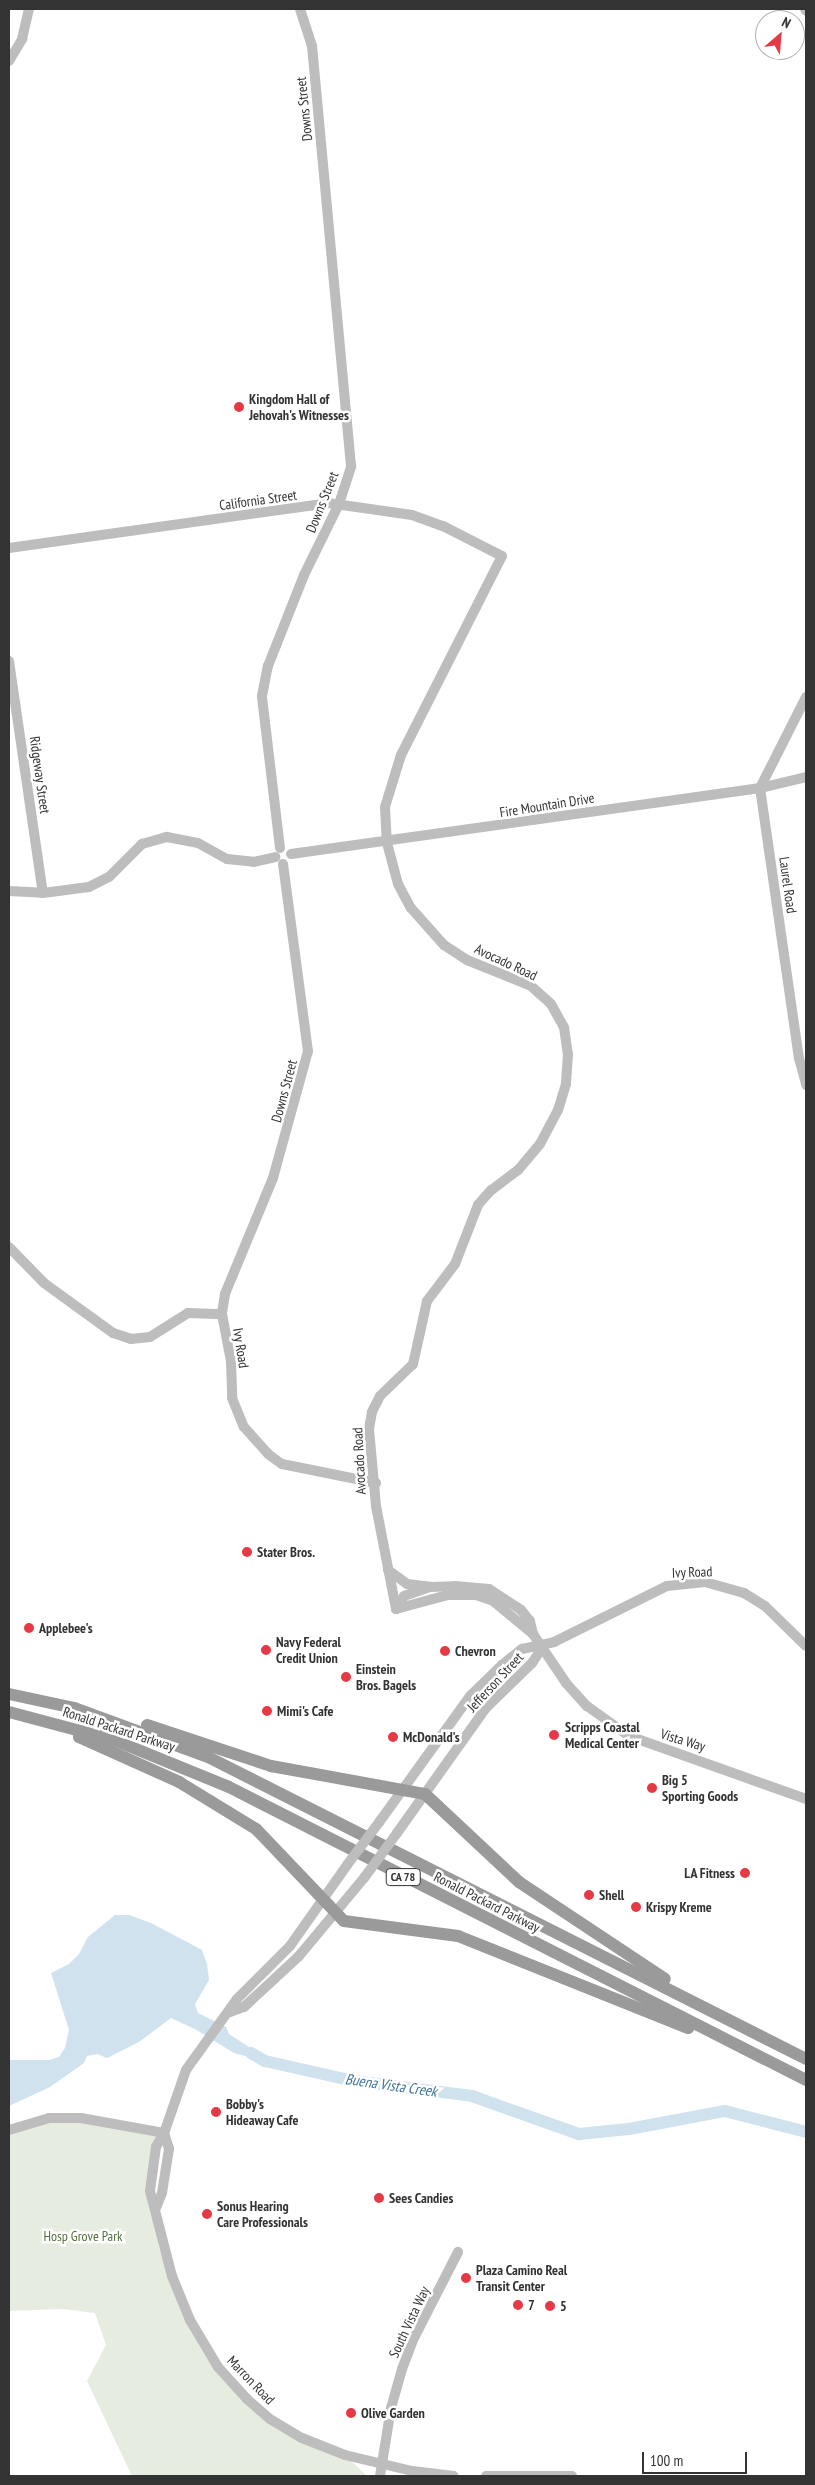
<!DOCTYPE html>
<html>
<head>
<meta charset="utf-8">
<style>
  body { margin:0 }
  #map { position:relative; width:815px; height:2485px; overflow:hidden; background:#fff; font-family:"PT Sans Narrow",sans-serif }
  div>[style] { position:absolute }
  .green>* { inset:0; background:#e6ecdf }
  .water>* { inset:0; background:#cfe2ee }
  .river>* { height:12px; margin:-6px; padding:0 6px; transform-origin:6px; border-radius:6px; background:#cfe2ee }
  .secondary>* { height:10px; margin:-5px; padding:0 5px; transform-origin:5px; border-radius:5px; background:#bdbdbd }
  .highway>* { height:12px; margin:-6px; padding:0 6px; transform-origin:6px; border-radius:6px; background:#9a9a9a }
  .secondary-bridge>* { height:10px; margin:-5px; padding:0 5px; transform-origin:5px; border-radius:5px; background:#bdbdbd }
  .dots>* { width:14px; height:14px; translate:-50% -50%; box-sizing:border-box; border:2px solid #fff; border-radius:50% }
  span { translate:-50% -50%; white-space:nowrap; text-align:center; line-height:1.15; -webkit-text-stroke:5px #fff; paint-order:stroke }
  .shield-label span { padding:1px 4px; background:#fff; border:1px solid; border-radius:4px; -webkit-text-stroke-width:0 }
  .shield-label { font-size:12px; color:#333; font-weight:700 }
  .street-label { font-size:14px; color:#333 }
  .poi-label { font-size:14px; color:#333; font-weight:700 }
  .left { translate:0 -50%; text-align:left }
  .right { translate:-100% -50%; text-align:right }
  .park-label { font-size:14px; color:#56703f }
  .water-label { font-size:15px; color:#3f7597; font-style:italic }
  .frame { position:absolute; inset:0; border:10px solid #333; pointer-events:none }
  .north { position:absolute; left:755px; top:10px; width:50px; height:50px; box-sizing:border-box; background:#fff; border:1px solid #adadad; border-radius:50%; rotate:27deg; font-size:14px; font-weight:700; line-height:20px; text-align:center; color:#333 }
  .north::after { content:''; display:block; margin:auto; width:18px; height:22px; background:#e63946; clip-path:polygon(50% 0,100% 100%,50% 72%,0 100%) }
  .scale { position:absolute; left:642px; top:2452px; width:105px; height:22px; box-sizing:border-box; border:2px solid #333; border-top:0; padding-left:6px; font-size:15px; line-height:18px; white-space:nowrap; color:#333; -webkit-text-stroke:4px #fff; paint-order:stroke }
</style>
</head>
<body>
<div id="map">
  <div class="green">
    <i style="clip-path:polygon(59px 2122px,86px 2122px,160px 2136px,152px 2193px,159px 2248px,181px 2310px,249px 2404px,350px 2460px,367px 2476px,132px 2476px,87px 2381px,106px 2345px,95px 2313px,63px 2309px,9px 2311px,9px 2134px,33px 2125px)"></i>
  </div>
  <div class="water">
    <i style="clip-path:polygon(115px 1915px,129px 1915px,151px 1923px,202px 1950px,207px 1964px,209px 1980px,195px 2004px,198px 2013px,226px 2027px,229px 2034px,263px 2056px,265px 2061px,234px 2053px,195px 2029px,171px 2018px,139px 2042px,107px 2058px,97px 2054px,87px 2056px,84px 2063px,50px 2087px,9px 2106px,9px 2060px,49px 2060px,59px 2057px,65px 2048px,69px 2030px,51px 1973px,69px 1964px,79px 1954px,88px 1937px)"></i>
  </div>
  <div class="river">
    <i style="left:251px;top:2053px;width:16px;rotate:30deg"></i>
    <i style="left:265px;top:2061px;width:91px;rotate:12.7deg"></i>
    <i style="left:354px;top:2081px;width:119px;rotate:7.2deg"></i>
    <i style="left:472px;top:2096px;width:114px;rotate:19.6deg"></i>
    <i style="left:579px;top:2134px;width:50px;rotate:-5.7deg"></i>
    <i style="left:629px;top:2129px;width:98px;rotate:-10.6deg"></i>
    <i style="left:725px;top:2111px;width:84px;rotate:14.5deg"></i>
  </div>
  <div class="secondary">
    <i style="left:805px;top:9px;width:2px;rotate:63deg"></i>
    <i style="left:9px;top:61px;width:26px;rotate:-59deg"></i>
    <i style="left:22px;top:39px;width:31px;rotate:-77deg"></i>
    <i style="left:9px;top:548px;width:322px;rotate:-8deg"></i>
    <i style="left:328px;top:503px;width:85px;rotate:8.1deg"></i>
    <i style="left:412px;top:515px;width:33px;rotate:20deg"></i>
    <i style="left:443px;top:526px;width:66px;rotate:27deg"></i>
    <i style="left:502px;top:556px;width:223px;rotate:116.9deg"></i>
    <i style="left:401px;top:755px;width:54px;rotate:107.1deg"></i>
    <i style="left:385px;top:807px;width:36px;rotate:87deg"></i>
    <i style="left:387px;top:843px;width:42px;rotate:75deg"></i>
    <i style="left:398px;top:884px;width:27px;rotate:62deg"></i>
    <i style="left:411px;top:908px;width:50px;rotate:48.3deg"></i>
    <i style="left:444px;top:945px;width:27px;rotate:33deg"></i>
    <i style="left:467px;top:960px;width:69px;rotate:22.1deg"></i>
    <i style="left:531px;top:986px;width:27px;rotate:42deg"></i>
    <i style="left:551px;top:1004px;width:26px;rotate:61deg"></i>
    <i style="left:564px;top:1027px;width:27px;rotate:82deg"></i>
    <i style="left:568px;top:1054px;width:30px;rotate:94deg"></i>
    <i style="left:566px;top:1084px;width:27px;rotate:107deg"></i>
    <i style="left:558px;top:1110px;width:38px;rotate:118deg"></i>
    <i style="left:540px;top:1144px;width:34px;rotate:130deg"></i>
    <i style="left:518px;top:1170px;width:34px;rotate:143deg"></i>
    <i style="left:491px;top:1190px;width:20px;rotate:131deg"></i>
    <i style="left:478px;top:1205px;width:63px;rotate:111.3deg"></i>
    <i style="left:455px;top:1264px;width:46px;rotate:127.1deg"></i>
    <i style="left:427px;top:1301px;width:65px;rotate:102.5deg"></i>
    <i style="left:413px;top:1364px;width:46px;rotate:135.9deg"></i>
    <i style="left:380px;top:1396px;width:18px;rotate:117deg"></i>
    <i style="left:372px;top:1412px;width:17px;rotate:100deg"></i>
    <i style="left:369px;top:1429px;width:77px;rotate:84.8deg"></i>
    <i style="left:376px;top:1506px;width:105px;rotate:79deg"></i>
    <i style="left:9px;top:661px;width:234px;rotate:81.7deg"></i>
    <i style="left:806px;top:697px;width:102px;rotate:116.8deg"></i>
    <i style="left:760px;top:788px;width:273px;rotate:81.8deg"></i>
    <i style="left:799px;top:1058px;width:28px;rotate:75deg"></i>
    <i style="left:280px;top:848px;width:153px;rotate:-96.8deg"></i>
    <i style="left:262px;top:696px;width:31px;rotate:-79deg"></i>
    <i style="left:268px;top:666px;width:98px;rotate:-68.4deg"></i>
    <i style="left:304px;top:575px;width:79px;rotate:-63.8deg"></i>
    <i style="left:339px;top:504px;width:40px;rotate:-72deg"></i>
    <i style="left:351px;top:466px;width:422px;rotate:-95.3deg"></i>
    <i style="left:312px;top:46px;width:39px;rotate:-108deg"></i>
    <i style="left:291px;top:854px;width:474px;rotate:-8deg"></i>
    <i style="left:760px;top:788px;width:47px;rotate:-13.4deg"></i>
    <i style="left:283px;top:864px;width:189px;rotate:82.4deg"></i>
    <i style="left:308px;top:1051px;width:132px;rotate:105.4deg"></i>
    <i style="left:273px;top:1178px;width:126px;rotate:112.5deg"></i>
    <i style="left:225px;top:1294px;width:20px;rotate:99deg"></i>
    <i style="left:222px;top:1314px;width:48px;rotate:79.2deg"></i>
    <i style="left:231px;top:1361px;width:37px;rotate:88deg"></i>
    <i style="left:232px;top:1398px;width:31px;rotate:68deg"></i>
    <i style="left:244px;top:1427px;width:36px;rotate:48deg"></i>
    <i style="left:268px;top:1454px;width:17px;rotate:36deg"></i>
    <i style="left:282px;top:1464px;width:96px;rotate:11.4deg"></i>
    <i style="left:9px;top:891px;width:34px;rotate:3deg"></i>
    <i style="left:43px;top:893px;width:46px;rotate:-7.4deg"></i>
    <i style="left:89px;top:887px;width:22px;rotate:-27deg"></i>
    <i style="left:109px;top:877px;width:47px;rotate:-45deg"></i>
    <i style="left:142px;top:844px;width:26px;rotate:-16deg"></i>
    <i style="left:167px;top:837px;width:32px;rotate:11deg"></i>
    <i style="left:198px;top:843px;width:33px;rotate:29deg"></i>
    <i style="left:227px;top:859px;width:27px;rotate:6deg"></i>
    <i style="left:254px;top:862px;width:22px;rotate:-13deg"></i>
    <i style="left:9px;top:1247px;width:50px;rotate:45.8deg"></i>
    <i style="left:44px;top:1283px;width:85px;rotate:35.9deg"></i>
    <i style="left:113px;top:1333px;width:19px;rotate:18deg"></i>
    <i style="left:131px;top:1339px;width:19px;rotate:-6deg"></i>
    <i style="left:150px;top:1337px;width:45px;rotate:-32.3deg"></i>
    <i style="left:188px;top:1313px;width:34px;rotate:2deg"></i>
    <i style="left:388px;top:1570px;width:24px;rotate:36deg"></i>
    <i style="left:407px;top:1584px;width:23px;rotate:7deg"></i>
    <i style="left:396px;top:1609px;width:54px;rotate:-15.1deg"></i>
    <i style="left:448px;top:1595px;width:28px"></i>
    <i style="left:476px;top:1595px;width:18px;rotate:19deg"></i>
    <i style="left:493px;top:1601px;width:52px;rotate:39.5deg"></i>
    <i style="left:533px;top:1634px;width:59px;rotate:56deg"></i>
    <i style="left:566px;top:1683px;width:31px;rotate:48deg"></i>
    <i style="left:587px;top:1706px;width:52px;rotate:35.5deg"></i>
    <i style="left:629px;top:1736px;width:188px;rotate:19.6deg"></i>
    <i style="left:396px;top:1609px;width:15px;rotate:-58deg"></i>
    <i style="left:404px;top:1596px;width:28px;rotate:-19deg"></i>
    <i style="left:430px;top:1587px;width:25px;rotate:-2deg"></i>
    <i style="left:455px;top:1586px;width:34px;rotate:5deg"></i>
    <i style="left:489px;top:1589px;width:38px;rotate:33deg"></i>
    <i style="left:521px;top:1610px;width:14px;rotate:51deg"></i>
    <i style="left:530px;top:1621px;width:13px;rotate:77deg"></i>
    <i style="left:380px;top:1821px;width:155px;rotate:-54.2deg"></i>
    <i style="left:471px;top:1695px;width:43px;rotate:-44.1deg"></i>
    <i style="left:502px;top:1665px;width:26px;rotate:-39deg"></i>
    <i style="left:522px;top:1649px;width:33px;rotate:-12deg"></i>
    <i style="left:554px;top:1642px;width:126px;rotate:-26.4deg"></i>
    <i style="left:667px;top:1586px;width:38px;rotate:-6deg"></i>
    <i style="left:705px;top:1582px;width:41px;rotate:15.8deg"></i>
    <i style="left:744px;top:1593px;width:25px;rotate:32deg"></i>
    <i style="left:765px;top:1606px;width:57px;rotate:44.3deg"></i>
    <i style="left:397px;top:1833px;width:152px;rotate:-54.6deg"></i>
    <i style="left:485px;top:1709px;width:66px;rotate:-44.4deg"></i>
    <i style="left:532px;top:1663px;width:18px;rotate:-56deg"></i>
    <i style="left:347px;top:1865px;width:99px;rotate:125.1deg"></i>
    <i style="left:290px;top:1946px;width:75px;rotate:135deg"></i>
    <i style="left:237px;top:1999px;width:87px;rotate:125.7deg"></i>
    <i style="left:186px;top:2070px;width:67px;rotate:109.2deg"></i>
    <i style="left:164px;top:2133px;width:16px;rotate:120deg"></i>
    <i style="left:156px;top:2147px;width:44px;rotate:97.8deg"></i>
    <i style="left:150px;top:2191px;width:88px;rotate:75.5deg"></i>
    <i style="left:172px;top:2276px;width:48px;rotate:67.8deg"></i>
    <i style="left:190px;top:2320px;width:55px;rotate:59.2deg"></i>
    <i style="left:218px;top:2367px;width:43px;rotate:47.8deg"></i>
    <i style="left:247px;top:2399px;width:30px;rotate:41deg"></i>
    <i style="left:270px;top:2419px;width:37px;rotate:31deg"></i>
    <i style="left:302px;top:2438px;width:46px;rotate:21.6deg"></i>
    <i style="left:345px;top:2455px;width:69px;rotate:13.4deg"></i>
    <i style="left:412px;top:2471px;width:42px;rotate:6.8deg"></i>
    <i style="left:230px;top:2012px;width:15px;rotate:-20deg"></i>
    <i style="left:244px;top:2007px;width:75px;rotate:-42.8deg"></i>
    <i style="left:299px;top:1956px;width:102px;rotate:-50.2deg"></i>
    <i style="left:9px;top:2130px;width:42px;rotate:-16.7deg"></i>
    <i style="left:49px;top:2118px;width:32px"></i>
    <i style="left:81px;top:2118px;width:84px;rotate:10.2deg"></i>
    <i style="left:156px;top:2208px;width:16px;rotate:-68deg"></i>
    <i style="left:162px;top:2193px;width:45px;rotate:-81deg"></i>
    <i style="left:169px;top:2149px;width:17px;rotate:-107deg"></i>
    <i style="left:380px;top:2476px;width:69px;rotate:-80.8deg"></i>
    <i style="left:391px;top:2408px;width:41px;rotate:-74.2deg"></i>
    <i style="left:402px;top:2369px;width:31px;rotate:-69deg"></i>
    <i style="left:413px;top:2340px;width:99px;rotate:-62.9deg"></i>
    <i style="left:486px;top:2476px;width:86px"></i>
  </div>
  <div class="highway">
    <i style="left:9px;top:1694px;width:66px;rotate:12.2deg"></i>
    <i style="left:74px;top:1708px;width:143px;rotate:20.1deg"></i>
    <i style="left:208px;top:1757px;width:670px;rotate:26.79deg"></i>
    <i style="left:9px;top:1712px;width:109px;rotate:14.9deg"></i>
    <i style="left:114px;top:1740px;width:124px;rotate:22.2deg"></i>
    <i style="left:229px;top:1787px;width:647px;rotate:26.92deg"></i>
    <i style="left:147px;top:1725px;width:131px;rotate:18.3deg"></i>
    <i style="left:271px;top:1766px;width:157px;rotate:10.3deg"></i>
    <i style="left:425px;top:1794px;width:129px;rotate:43.1deg"></i>
    <i style="left:519px;top:1882px;width:175px;rotate:33.6deg"></i>
    <i style="left:79px;top:1737px;width:110px;rotate:24.2deg"></i>
    <i style="left:179px;top:1782px;width:90px;rotate:31.4deg"></i>
    <i style="left:256px;top:1829px;width:127px;rotate:46.3deg"></i>
    <i style="left:344px;top:1921px;width:115px;rotate:7.5deg"></i>
    <i style="left:458px;top:1936px;width:248px;rotate:21.8deg"></i>
  </div>
  <div class="secondary-bridge">
    <i style="left:347px;top:1865px;width:55px;rotate:-53.1deg"></i>
    <i style="left:364px;top:1878px;width:56px;rotate:-53.7deg"></i>
  </div>
  <div class="dots">
    <i style="left:239px;top:407px;background:#e63946"></i>
    <i style="left:247px;top:1552px;background:#e63946"></i>
    <i style="left:29px;top:1628px;background:#e63946"></i>
    <i style="left:266px;top:1650px;background:#e63946"></i>
    <i style="left:445px;top:1651px;background:#e63946"></i>
    <i style="left:346px;top:1677px;background:#e63946"></i>
    <i style="left:267px;top:1711px;background:#e63946"></i>
    <i style="left:554px;top:1735px;background:#e63946"></i>
    <i style="left:393px;top:1737px;background:#e63946"></i>
    <i style="left:652px;top:1788px;background:#e63946"></i>
    <i style="left:745px;top:1873px;background:#e63946"></i>
    <i style="left:589px;top:1895px;background:#e63946"></i>
    <i style="left:636px;top:1907px;background:#e63946"></i>
    <i style="left:216px;top:2112px;background:#e63946"></i>
    <i style="left:379px;top:2198px;background:#e63946"></i>
    <i style="left:207px;top:2214px;background:#e63946"></i>
    <i style="left:466px;top:2278px;background:#e63946"></i>
    <i style="left:518px;top:2305px;background:#e63946"></i>
    <i style="left:550px;top:2306px;background:#e63946"></i>
    <i style="left:351px;top:2413px;background:#e63946"></i>
  </div>
  <div class="shield-label">
    <span style="left:403px;top:1877px">CA 78</span>
  </div>
  <div class="street-label">
    <span style="left:304px;top:109px;rotate:-96deg">Downs Street</span>
    <span style="left:258px;top:500px;rotate:-8deg">California Street</span>
    <span style="left:322px;top:502px;rotate:-68deg">Downs Street</span>
    <span style="left:40px;top:775px;rotate:82deg">Ridgeway Street</span>
    <span style="left:547px;top:805px;rotate:-9deg">Fire Mountain Drive</span>
    <span style="left:788px;top:885px;rotate:82deg">Laurel Road</span>
    <span style="left:506px;top:962px;rotate:25deg">Avocado Road</span>
    <span style="left:284px;top:1091px;rotate:-75deg">Downs Street</span>
    <span style="left:241px;top:1348px;rotate:81deg">Ivy Road</span>
    <span style="left:359px;top:1461px;rotate:-93deg">Avocado Road</span>
    <span style="left:692px;top:1572px;rotate:-2deg">Ivy Road</span>
    <span style="left:495px;top:1682px;rotate:-47deg">Jefferson Street</span>
    <span style="left:119px;top:1729px;rotate:18deg">Ronald Packard Parkway</span>
    <span style="left:683px;top:1740px;rotate:17deg">Vista Way</span>
    <span style="left:487px;top:1902px;rotate:27deg">Ronald Packard Parkway</span>
    <span style="left:409px;top:2322px;rotate:-65deg">South Vista Way</span>
    <span style="left:251px;top:2380px;rotate:46deg">Marron Road</span>
  </div>
  <div class="poi-label">
    <span class="left" style="left:249px;top:407px">Kingdom Hall of<br>Jehovah's Witnesses</span>
    <span class="left" style="left:257px;top:1552px">Stater Bros.</span>
    <span class="left" style="left:39px;top:1628px">Applebee's</span>
    <span class="left" style="left:276px;top:1650px">Navy Federal<br>Credit Union</span>
    <span class="left" style="left:455px;top:1651px">Chevron</span>
    <span class="left" style="left:356px;top:1677px">Einstein<br>Bros. Bagels</span>
    <span class="left" style="left:277px;top:1711px">Mimi's Cafe</span>
    <span class="left" style="left:565px;top:1735px">Scripps Coastal<br>Medical Center</span>
    <span class="left" style="left:403px;top:1737px">McDonald's</span>
    <span class="left" style="left:662px;top:1788px">Big 5<br>Sporting Goods</span>
    <span class="right" style="left:735px;top:1873px">LA Fitness</span>
    <span class="left" style="left:599px;top:1895px">Shell</span>
    <span class="left" style="left:646px;top:1907px">Krispy Kreme</span>
    <span class="left" style="left:226px;top:2112px">Bobby's<br>Hideaway Cafe</span>
    <span class="left" style="left:389px;top:2198px">Sees Candies</span>
    <span class="left" style="left:217px;top:2214px">Sonus Hearing<br>Care Professionals</span>
    <span class="left" style="left:476px;top:2278px">Plaza Camino Real<br>Transit Center</span>
    <span class="left" style="left:528px;top:2305px">7</span>
    <span class="left" style="left:560px;top:2306px">5</span>
    <span class="left" style="left:361px;top:2413px">Olive Garden</span>
  </div>
  <div class="park-label">
    <span style="left:83px;top:2236px">Hosp Grove Park</span>
  </div>
  <div class="water-label">
    <span style="left:391px;top:2085px;rotate:8deg">Buena Vista Creek</span>
  </div>
  <div class="frame"></div>
  <div class="north">N</div>
  <div class="scale">100 m</div>
</div>
</body>
</html>
